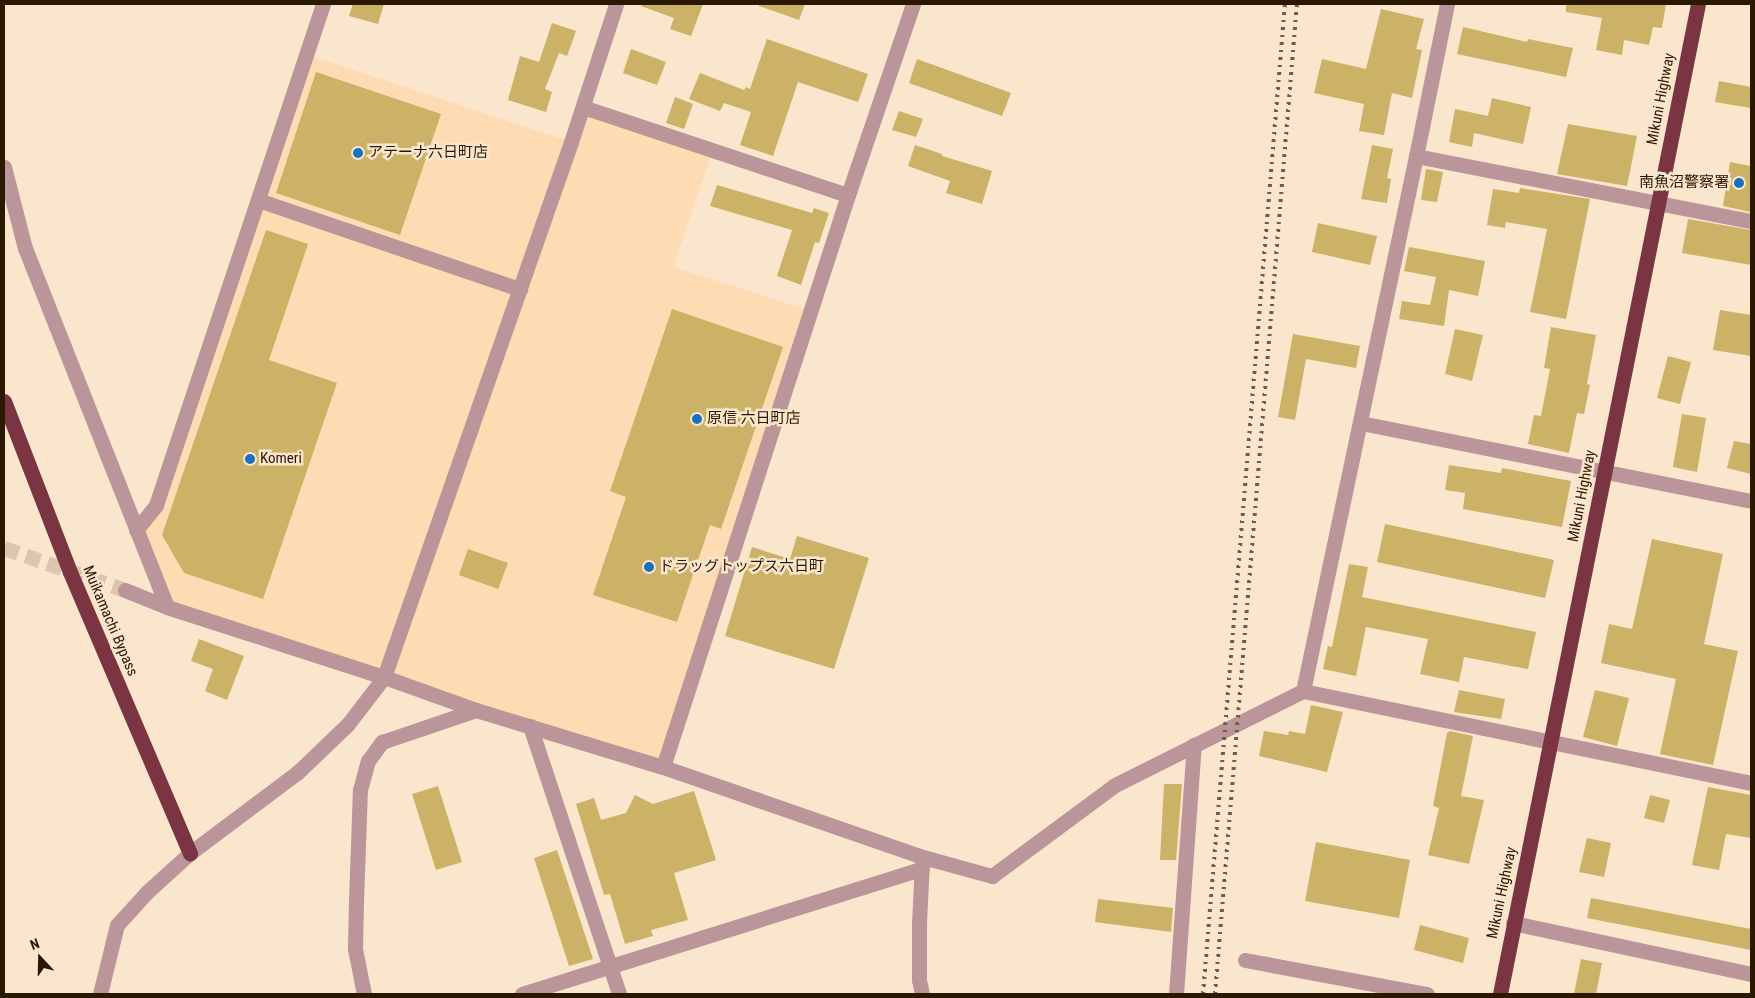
<!DOCTYPE html>
<html>
<head>
<meta charset="utf-8">
<style>
  body { margin:0 }
  #map { position:relative; width:1755px; height:998px; overflow:hidden; background:#fae5cd; font-family:"Roboto Condensed","Noto Sans JP",sans-serif }
  div>[style] { position:absolute }
  .built>* { inset:0; background:#fedbb2 }
  .building>* { inset:0; background:#cbb267 }
  .minor-tunnel>* { height:15px; margin-top:-7.5px; transform-origin:0; background:repeating-linear-gradient(90deg,#dbc6ae 0 15px,transparent 0 23px) }
  .minor>* { height:15px; margin:-7.5px; padding:0 7.5px; transform-origin:7.5px; border-radius:7.5px; background:#ba9599 }
  .highway>* { height:15px; margin:-7.5px; padding:0 7.5px; transform-origin:7.5px; border-radius:7.5px; background:#7b3441 }
  .rail>* { height:4px; margin-top:-2px; transform-origin:0; background:repeating-linear-gradient(90deg,#705d45 0 2.5px,transparent 0 7.5px) }
  .dots>* { width:14px; height:14px; translate:-50% -50%; box-sizing:border-box; border:2px solid #fae5cd; border-radius:50% }
  span { translate:-50% -50%; white-space:nowrap; text-align:center; line-height:1.15; -webkit-text-stroke:5px #fae5cd; paint-order:stroke }
  .street-label { font-size:15px; color:#2b1800 }
  .poi-label { font-size:15px; color:#2b1800 }
  .left { translate:0 -50%; text-align:left }
  .right { translate:-100% -50%; text-align:right }
  .frame { position:absolute; inset:0; border:5px solid #2b1800; pointer-events:none }
  .north { position:absolute; left:15px; top:933px; width:50px; height:50px; -webkit-text-stroke:4px #fae5cd; paint-order:stroke; rotate:339deg; font-size:14px; font-weight:700; line-height:20px; text-align:center; color:#2b1800 }
  .north::after { content:''; display:block; margin:auto; width:18px; height:22px; background:#2b1800; clip-path:polygon(50% 0,100% 100%,50% 72%,0 100%) }
</style>
</head>
<body>
<div id="map">
  <div class="built">
    <i style="clip-path:polygon(306px 54px,571px 142px,583px 107px,713px 150px,673px 267px,811px 311px,663px 767px,167px 607px,136px 530px,156px 505px)"></i>
  </div>
  <div class="building">
    <i style="clip-path:polygon(353px 4px,384px 4px,378px 24px,349px 16px)"></i>
    <i style="clip-path:polygon(642px 4px,703px 4px,691px 36px,670px 29px,674px 18px,641px 6px)"></i>
    <i style="clip-path:polygon(759px 4px,805px 4px,799px 20px,759px 6px)"></i>
    <i style="clip-path:polygon(1566px 4px,1666px 4px,1662px 28px,1653px 27px,1649px 45px,1624px 40px,1622px 55px,1596px 50px,1602px 18px,1566px 12px)"></i>
    <i style="clip-path:polygon(1381px 9px,1424px 19px,1416px 49px,1422px 50px,1412px 98px,1392px 93px,1384px 135px,1359px 131px,1364px 104px,1314px 93px,1322px 59px,1366px 69px)"></i>
    <i style="clip-path:polygon(552px 23px,576px 31px,567px 56px,559px 53px,545px 89px,552px 92px,546px 112px,508px 100px,520px 56px,539px 62px)"></i>
    <i style="clip-path:polygon(1463px 27px,1527px 42px,1528px 39px,1573px 48px,1566px 77px,1457px 54px)"></i>
    <i style="clip-path:polygon(767px 39px,868px 74px,858px 102px,798px 82px,773px 156px,740px 145px,751px 112px,724px 103px,720px 111px,689px 99px,700px 73px,744px 90px,746px 87px,750px 89px)"></i>
    <i style="clip-path:polygon(631px 49px,666px 62px,657px 85px,623px 73px)"></i>
    <i style="clip-path:polygon(917px 59px,1011px 93px,1002px 116px,909px 83px)"></i>
    <i style="clip-path:polygon(316px 72px,441px 114px,400px 235px,276px 193px)"></i>
    <i style="clip-path:polygon(1719px 81px,1751px 87px,1751px 108px,1715px 102px)"></i>
    <i style="clip-path:polygon(675px 97px,693px 104px,684px 129px,666px 123px)"></i>
    <i style="clip-path:polygon(1492px 98px,1531px 107px,1523px 144px,1474px 133px,1472px 147px,1449px 142px,1455px 109px,1488px 116px)"></i>
    <i style="clip-path:polygon(899px 111px,923px 119px,916px 137px,892px 130px)"></i>
    <i style="clip-path:polygon(1568px 124px,1637px 136px,1627px 186px,1557px 174px)"></i>
    <i style="clip-path:polygon(915px 145px,942px 154px,942px 156px,992px 171px,982px 204px,946px 193px,950px 181px,908px 166px)"></i>
    <i style="clip-path:polygon(1372px 145px,1393px 149px,1387px 178px,1391px 179px,1387px 203px,1361px 199px)"></i>
    <i style="clip-path:polygon(1730px 162px,1751px 166px,1751px 212px,1723px 206px)"></i>
    <i style="clip-path:polygon(1426px 169px,1443px 172px,1437px 202px,1421px 200px)"></i>
    <i style="clip-path:polygon(717px 185px,812px 213px,814px 208px,829px 213px,819px 243px,815px 242px,801px 285px,777px 276px,792px 230px,710px 206px)"></i>
    <i style="clip-path:polygon(1520px 188px,1590px 199px,1566px 319px,1530px 312px,1547px 229px,1506px 222px,1505px 228px,1487px 225px,1493px 189px,1519px 193px)"></i>
    <i style="clip-path:polygon(1688px 219px,1751px 230px,1751px 265px,1682px 253px)"></i>
    <i style="clip-path:polygon(1318px 223px,1377px 236px,1370px 265px,1312px 252px)"></i>
    <i style="clip-path:polygon(266px 230px,308px 244px,269px 360px,337px 383px,263px 599px,184px 573px,162px 535px)"></i>
    <i style="clip-path:polygon(1409px 247px,1485px 261px,1478px 296px,1449px 290px,1444px 326px,1399px 319px,1402px 301px,1430px 305px,1436px 277px,1404px 271px)"></i>
    <i style="clip-path:polygon(672px 309px,783px 347px,721px 529px,710px 525px,677px 622px,593px 595px,626px 497px,610px 491px)"></i>
    <i style="clip-path:polygon(1720px 310px,1751px 315px,1751px 356px,1713px 350px)"></i>
    <i style="clip-path:polygon(1551px 327px,1596px 335px,1587px 384px,1590px 385px,1584px 414px,1577px 413px,1569px 453px,1528px 444px,1534px 415px,1541px 416px,1550px 369px,1544px 368px)"></i>
    <i style="clip-path:polygon(1455px 329px,1483px 335px,1472px 381px,1445px 374px)"></i>
    <i style="clip-path:polygon(1293px 334px,1360px 346px,1356px 368px,1306px 359px,1295px 420px,1278px 417px)"></i>
    <i style="clip-path:polygon(1668px 356px,1691px 362px,1680px 404px,1657px 398px)"></i>
    <i style="clip-path:polygon(1682px 414px,1706px 418px,1697px 472px,1673px 467px)"></i>
    <i style="clip-path:polygon(1734px 441px,1751px 444px,1751px 474px,1727px 468px)"></i>
    <i style="clip-path:polygon(1449px 465px,1501px 473px,1502px 468px,1571px 481px,1562px 527px,1463px 509px,1465px 493px,1445px 490px)"></i>
    <i style="clip-path:polygon(1385px 524px,1554px 560px,1545px 598px,1377px 562px)"></i>
    <i style="clip-path:polygon(797px 536px,869px 558px,834px 669px,725px 636px,752px 547px,790px 559px)"></i>
    <i style="clip-path:polygon(1652px 539px,1723px 554px,1704px 644px,1738px 651px,1713px 765px,1660px 754px,1676px 679px,1601px 663px,1609px 624px,1632px 629px)"></i>
    <i style="clip-path:polygon(468px 549px,508px 563px,498px 589px,459px 575px)"></i>
    <i style="clip-path:polygon(1349px 564px,1368px 567px,1362px 597px,1536px 632px,1528px 669px,1464px 657px,1459px 682px,1420px 674px,1428px 639px,1366px 627px,1356px 676px,1323px 669px,1328px 646px,1332px 647px)"></i>
    <i style="clip-path:polygon(199px 639px,244px 656px,227px 700px,205px 691px,213px 669px,191px 661px)"></i>
    <i style="clip-path:polygon(1459px 690px,1505px 699px,1501px 719px,1454px 712px)"></i>
    <i style="clip-path:polygon(1595px 690px,1629px 698px,1617px 746px,1583px 737px)"></i>
    <i style="clip-path:polygon(1311px 705px,1343px 712px,1327px 772px,1259px 756px,1264px 731px,1288px 735px,1289px 731px,1305px 734px)"></i>
    <i style="clip-path:polygon(1450px 731px,1473px 736px,1461px 796px,1484px 800px,1469px 864px,1428px 855px,1439px 808px,1433px 806px,1447px 733px)"></i>
    <i style="clip-path:polygon(1164px 784px,1182px 784px,1176px 860px,1160px 860px)"></i>
    <i style="clip-path:polygon(438px 786px,462px 862px,436px 870px,412px 794px)"></i>
    <i style="clip-path:polygon(1708px 787px,1751px 795px,1751px 838px,1726px 834px,1719px 870px,1692px 865px)"></i>
    <i style="clip-path:polygon(694px 791px,716px 860px,674px 873px,688px 920px,651px 930px,653px 936px,625px 944px,610px 894px,604px 895px,576px 804px,594px 798px,601px 820px,626px 813px,635px 795px,653px 804px)"></i>
    <i style="clip-path:polygon(1650px 795px,1670px 800px,1664px 823px,1644px 818px)"></i>
    <i style="clip-path:polygon(1587px 838px,1611px 843px,1604px 877px,1579px 872px)"></i>
    <i style="clip-path:polygon(1316px 842px,1410px 860px,1399px 918px,1305px 901px)"></i>
    <i style="clip-path:polygon(557px 850px,593px 959px,569px 966px,534px 858px)"></i>
    <i style="clip-path:polygon(1591px 898px,1751px 929px,1751px 950px,1587px 918px)"></i>
    <i style="clip-path:polygon(1098px 899px,1173px 908px,1171px 932px,1095px 922px)"></i>
    <i style="clip-path:polygon(1420px 925px,1469px 938px,1463px 963px,1414px 950px)"></i>
    <i style="clip-path:polygon(1581px 959px,1602px 963px,1596px 994px,1574px 994px)"></i>
  </div>
  <div class="minor-tunnel">
    <i style="left:4px;top:548px;width:128px;rotate:19.1deg"></i>
  </div>
  <div class="minor">
    <i style="left:1447px;top:4px;width:155px;rotate:101.5deg"></i>
    <i style="left:1416px;top:156px;width:341px;rotate:11deg"></i>
    <i style="left:583px;top:107px;width:279px;rotate:18.4deg"></i>
    <i style="left:4px;top:167px;width:84px;rotate:75.5deg"></i>
    <i style="left:25px;top:248px;width:386px;rotate:68.4deg"></i>
    <i style="left:258px;top:200px;width:277px;rotate:18.8deg"></i>
    <i style="left:1361px;top:423px;width:398px;rotate:11.3deg"></i>
    <i style="left:136px;top:530px;width:32px;rotate:-51deg"></i>
    <i style="left:156px;top:505px;width:528px;rotate:-71.57deg"></i>
    <i style="left:125px;top:590px;width:45px;rotate:22deg"></i>
    <i style="left:167px;top:607px;width:228px;rotate:17.9deg"></i>
    <i style="left:384px;top:677px;width:98px;rotate:19.7deg"></i>
    <i style="left:476px;top:710px;width:195px;rotate:17deg"></i>
    <i style="left:663px;top:767px;width:275px;rotate:19.1deg"></i>
    <i style="left:923px;top:857px;width:72px;rotate:15.4deg"></i>
    <i style="left:992px;top:876px;width:153px;rotate:-36.5deg"></i>
    <i style="left:1115px;top:785px;width:210px;rotate:-26.6deg"></i>
    <i style="left:1303px;top:691px;width:457px;rotate:11.6deg"></i>
    <i style="left:1303px;top:691px;width:547px;rotate:-78.07deg"></i>
    <i style="left:530px;top:726px;width:282px;rotate:71.6deg"></i>
    <i style="left:663px;top:767px;width:601px;rotate:-72.08deg"></i>
    <i style="left:848px;top:195px;width:202px;rotate:-71.2deg"></i>
    <i style="left:1513px;top:923px;width:243px;rotate:12.1deg"></i>
    <i style="left:1245px;top:960px;width:185px;rotate:10.6deg"></i>
    <i style="left:100px;top:994px;width:71px;rotate:-76.2deg"></i>
    <i style="left:117px;top:925px;width:45px;rotate:-47.7deg"></i>
    <i style="left:147px;top:892px;width:58px;rotate:-42.2deg"></i>
    <i style="left:190px;top:853px;width:135px;rotate:-36.9deg"></i>
    <i style="left:298px;top:772px;width:69px;rotate:-43.8deg"></i>
    <i style="left:348px;top:724px;width:59px;rotate:-52.5deg"></i>
    <i style="left:384px;top:677px;width:567px;rotate:-70.73deg"></i>
    <i style="left:571px;top:142px;width:145px;rotate:-71.9deg"></i>
    <i style="left:364px;top:994px;width:46px;rotate:-101.3deg"></i>
    <i style="left:355px;top:949px;width:47px;rotate:-88.8deg"></i>
    <i style="left:356px;top:902px;width:112px;rotate:-88deg"></i>
    <i style="left:360px;top:790px;width:30px;rotate:-75deg"></i>
    <i style="left:368px;top:761px;width:24px;rotate:-54deg"></i>
    <i style="left:382px;top:742px;width:99px;rotate:-18.8deg"></i>
    <i style="left:522px;top:994px;width:419px;rotate:-17.4deg"></i>
    <i style="left:922px;top:994px;width:14px;rotate:-102deg"></i>
    <i style="left:919px;top:980px;width:56px;rotate:-90deg"></i>
    <i style="left:919px;top:924px;width:63px;rotate:-87.3deg"></i>
    <i style="left:1176px;top:994px;width:250px;rotate:-85.9deg"></i>
  </div>
  <div class="highway">
    <i style="left:4px;top:401px;width:183px;rotate:68.9deg"></i>
    <i style="left:70px;top:572px;width:306px;rotate:66.9deg"></i>
    <i style="left:1500px;top:994px;width:1010px;rotate:-78.69deg"></i>
  </div>
  <div class="rail">
    <i style="left:1203px;top:994px;width:993px;rotate:-85.27deg"></i>
    <i style="left:1215px;top:994px;width:993px;rotate:-85.27deg"></i>
  </div>
  <div class="dots">
    <i style="left:358px;top:153px;background:#1970be"></i>
    <i style="left:1739px;top:183px;background:#1970be"></i>
    <i style="left:697px;top:419px;background:#1970be"></i>
    <i style="left:250px;top:459px;background:#1970be"></i>
    <i style="left:649px;top:567px;background:#1970be"></i>
  </div>
  <div class="street-label">
    <span style="left:1661px;top:99px;rotate:-79deg">Mikuni Highway</span>
    <span style="left:1582px;top:496px;rotate:-79deg">Mikuni Highway</span>
    <span style="left:110px;top:621px;rotate:67deg">Muikamachi Bypass</span>
    <span style="left:1502px;top:893px;rotate:-78deg">Mikuni Highway</span>
  </div>
  <div class="poi-label">
    <span class="left" style="left:368px;top:153px">アテーナ六日町店</span>
    <span class="right" style="left:1729px;top:183px">南魚沼警察署</span>
    <span class="left" style="left:707px;top:419px">原信 六日町店</span>
    <span class="left" style="left:260px;top:459px">Komeri</span>
    <span class="left" style="left:659px;top:567px">ドラッグトップス六日町</span>
  </div>
  <div class="frame"></div>
  <div class="north">N</div>
</div>
</body>
</html>
